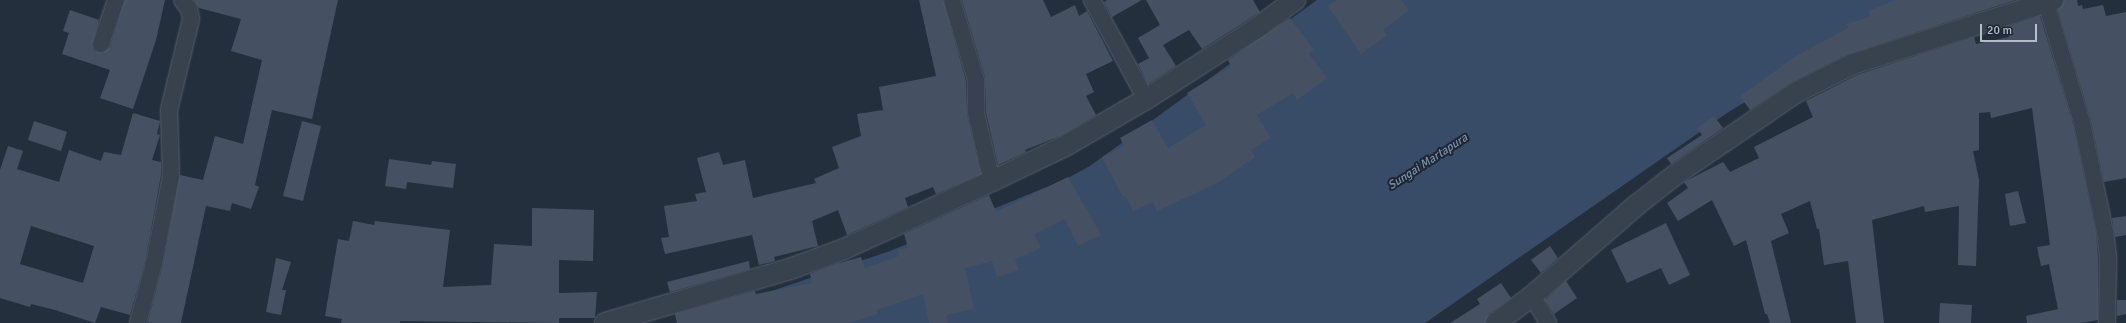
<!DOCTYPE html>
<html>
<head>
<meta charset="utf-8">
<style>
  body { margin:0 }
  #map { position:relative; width:2126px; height:323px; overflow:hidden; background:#242f3e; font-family:Signika,sans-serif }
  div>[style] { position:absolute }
  .water>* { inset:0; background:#394c67 }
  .building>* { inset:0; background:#455162 }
  .roads { filter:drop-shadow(0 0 1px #565f6c) drop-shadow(0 0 1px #565f6c) }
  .minor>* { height:16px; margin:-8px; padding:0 8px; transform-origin:8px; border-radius:8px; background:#38414e }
  .tertiary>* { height:20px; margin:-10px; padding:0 10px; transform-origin:10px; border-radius:10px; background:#38414e }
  span { translate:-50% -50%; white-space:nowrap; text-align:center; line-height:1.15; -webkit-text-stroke:4px #1d2633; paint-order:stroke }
  .water-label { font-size:12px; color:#7c92b1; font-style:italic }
  .scale { position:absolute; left:1980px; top:24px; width:57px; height:18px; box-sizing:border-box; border:2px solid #b4bcc9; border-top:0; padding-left:5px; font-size:12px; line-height:14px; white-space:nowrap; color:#b4bcc9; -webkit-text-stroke:3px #1d2633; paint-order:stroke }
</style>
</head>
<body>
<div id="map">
  <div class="water">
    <i style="clip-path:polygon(1317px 0,1949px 0,1861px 32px,1727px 113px,1425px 323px,677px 323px,890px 251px,1066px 179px,1090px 166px)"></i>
  </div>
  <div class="building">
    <i style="clip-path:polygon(125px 0,165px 0,156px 40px,133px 109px,100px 98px,110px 70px,62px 54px,69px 33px,63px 31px,70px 10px,99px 20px,92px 45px,94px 51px,102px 53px,110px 47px)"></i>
    <i style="clip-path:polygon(194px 0,338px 0,312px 119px,272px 110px,255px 185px,259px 187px,251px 209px,232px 203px,230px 211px,206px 206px,181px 323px,152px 323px,148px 322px,163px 265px,180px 175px,203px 180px,215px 136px,243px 144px,262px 60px,231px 51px,241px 19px,199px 8px)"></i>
    <i style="clip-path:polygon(919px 0,943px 0,966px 81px,967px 115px,981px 174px,936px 194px,933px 187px,905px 198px,908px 207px,847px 235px,838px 210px,812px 221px,818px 246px,774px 257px,775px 261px,759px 265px,752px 235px,665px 254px,661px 238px,669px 237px,664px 206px,697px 201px,695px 194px,706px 192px,697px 158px,719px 152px,723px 165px,745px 160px,753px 198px,816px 183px,814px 179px,839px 168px,832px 147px,861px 136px,857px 114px,883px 110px,879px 87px,936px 76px)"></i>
    <i style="clip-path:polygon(962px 0,1043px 0,1051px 17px,1075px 5px,1079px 16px,1087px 11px,1113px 61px,1086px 74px,1094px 92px,1086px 96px,1096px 115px,1060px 136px,1025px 150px,1026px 152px,998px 165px,986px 112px,985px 77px)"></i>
    <i style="clip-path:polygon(1107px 0,1142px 0,1112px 17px,1104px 2px)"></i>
    <i style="clip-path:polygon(1146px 0,1253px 0,1260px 12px,1202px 49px,1189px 30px,1163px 45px,1176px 66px,1148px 84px,1138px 64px,1149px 58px,1138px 38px,1160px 25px)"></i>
    <i style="clip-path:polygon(1337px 0,1401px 0,1409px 10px,1383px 30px,1387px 35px,1361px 54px,1328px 6px)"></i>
    <i style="clip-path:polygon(1896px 0,2015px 0,1848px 54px,1790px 83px,1750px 110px,1740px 96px,1796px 56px,1848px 28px,1847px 24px,1870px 17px,1868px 11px)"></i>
    <i style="clip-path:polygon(2064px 0,2077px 0,2078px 6px,2082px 5px,2083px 9px,2103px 5px,2106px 16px,2126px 12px,2126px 178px,2104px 182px,2091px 120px,2058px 10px)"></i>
    <i style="clip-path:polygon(2040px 16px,2073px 125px,2096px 234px,2098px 258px,2098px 320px,2081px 323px,2027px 323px,2026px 316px,2058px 309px,2049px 264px,2041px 266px,2037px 247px,2050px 245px,2032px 108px,1991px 118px,1990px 112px,1979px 113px,1979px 150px,1973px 151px,1979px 180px,1976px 266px,1958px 265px,1959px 206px,1925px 212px,1924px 206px,1872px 220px,1884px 323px,1856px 323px,1848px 261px,1824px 265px,1819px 229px,1817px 229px,1810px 201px,1781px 214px,1789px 233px,1771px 241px,1791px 323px,1770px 323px,1767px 314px,1765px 314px,1746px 240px,1734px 246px,1712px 200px,1678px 221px,1667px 203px,1688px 188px,1684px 182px,1723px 162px,1730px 172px,1759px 158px,1754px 147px,1813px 117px,1806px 101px,1857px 75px,1974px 37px,1976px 44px,2009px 37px,2006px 27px)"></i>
    <i style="clip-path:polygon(1290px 18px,1314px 50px,1309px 54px,1327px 78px,1297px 100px,1293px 93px,1257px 115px,1271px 138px,1251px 150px,1255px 157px,1219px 182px,1157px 211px,1153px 202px,1133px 211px,1126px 196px,1123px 197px,1102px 157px,1124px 146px,1120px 138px,1152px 120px,1168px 148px,1206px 125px,1187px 93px,1231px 66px,1228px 60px)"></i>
    <i style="clip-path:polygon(evenodd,133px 113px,160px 121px,157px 134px,160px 135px,152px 160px,161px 162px,161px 175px,145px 261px,130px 315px,101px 307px,95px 323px,55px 310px,31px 304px,30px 307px,0 298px,0 170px,8px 146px,23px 151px,17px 169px,59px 182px,69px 150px,101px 161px,104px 152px,121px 155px,133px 113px,31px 226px,94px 246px,83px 283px,20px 264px,31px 226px)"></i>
    <i style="clip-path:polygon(1714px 116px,1723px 128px,1671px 164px,1667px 158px,1702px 135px,1697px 128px)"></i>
    <i style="clip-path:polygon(34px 121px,67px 132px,61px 151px,28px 140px)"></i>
    <i style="clip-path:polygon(302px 121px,321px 126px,303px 201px,283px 196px)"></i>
    <i style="clip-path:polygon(389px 159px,431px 165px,432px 161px,456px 164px,453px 188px,407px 182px,406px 189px,385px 186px)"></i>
    <i style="clip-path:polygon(1068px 177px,1101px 235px,1078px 246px,1065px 219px,1034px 234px,1041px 248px,1015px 259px,1019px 270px,997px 277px,992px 261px,965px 268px,974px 309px,946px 315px,948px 323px,929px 323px,923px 294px,877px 310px,878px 314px,848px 323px,677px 323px,675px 314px,755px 291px,756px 294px,812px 283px,810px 274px,836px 264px,861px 257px,865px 268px,899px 256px,898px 250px,908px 248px,904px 234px,989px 195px,996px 212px)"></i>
    <i style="clip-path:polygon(2018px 191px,2026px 223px,2010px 226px,2005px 194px)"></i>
    <i style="clip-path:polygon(532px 208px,594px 210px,593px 261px,559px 260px,559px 293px,597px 292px,595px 318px,559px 318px,559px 323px,400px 321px,400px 323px,341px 323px,342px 319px,325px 316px,338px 239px,349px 241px,353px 221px,374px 225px,375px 221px,450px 230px,443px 287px,491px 285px,494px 244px,532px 246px)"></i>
    <i style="clip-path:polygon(2126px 216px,2126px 235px,2115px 237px,2112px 218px)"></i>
    <i style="clip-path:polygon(1666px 223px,1690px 275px,1669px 285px,1661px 268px,1627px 283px,1611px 250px)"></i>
    <i style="clip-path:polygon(1550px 246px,1558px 258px,1541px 273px,1531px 260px)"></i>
    <i style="clip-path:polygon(276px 258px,291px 262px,282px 290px,286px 290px,281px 315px,266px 312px)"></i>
    <i style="clip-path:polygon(749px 261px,750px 269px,670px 292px,667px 282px)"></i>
    <i style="clip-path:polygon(1566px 281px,1577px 298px,1554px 314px,1545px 300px)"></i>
    <i style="clip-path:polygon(1501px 283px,1511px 298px,1489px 314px,1485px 323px,1450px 323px,1480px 304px,1477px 299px)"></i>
    <i style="clip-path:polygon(2117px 300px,2126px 300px,2126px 314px,2117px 316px)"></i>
    <i style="clip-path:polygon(1940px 303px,1972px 305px,1971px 323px,1939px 323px)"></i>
  </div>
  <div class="roads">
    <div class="minor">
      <i style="left:952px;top:0;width:84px;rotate:73.3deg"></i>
      <i style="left:976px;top:80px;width:33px;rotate:90deg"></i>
      <i style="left:976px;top:113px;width:70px;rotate:76.8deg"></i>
      <i style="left:1092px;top:0;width:113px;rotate:61.4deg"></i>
      <i style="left:2046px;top:2px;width:126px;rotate:73.4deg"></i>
      <i style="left:2082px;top:123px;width:111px;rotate:78.1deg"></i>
      <i style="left:2105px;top:232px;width:26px;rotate:83deg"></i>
      <i style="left:2108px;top:258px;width:65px;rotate:90.9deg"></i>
      <i style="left:101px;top:44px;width:46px;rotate:-71.2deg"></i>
      <i style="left:1532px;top:296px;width:31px;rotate:59deg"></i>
      <i style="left:138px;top:323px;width:62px;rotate:-75.1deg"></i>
      <i style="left:154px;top:263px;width:89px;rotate:-78.9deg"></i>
      <i style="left:171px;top:176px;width:66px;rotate:-91.7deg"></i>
      <i style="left:169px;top:110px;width:94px;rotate:-76.4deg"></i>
      <i style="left:191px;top:19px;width:10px;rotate:-101deg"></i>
      <i style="left:189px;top:9px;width:11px;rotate:-128deg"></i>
    </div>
    <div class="tertiary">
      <i style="left:605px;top:323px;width:193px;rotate:-16.3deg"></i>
      <i style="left:790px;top:269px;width:58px;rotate:-20.3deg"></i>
      <i style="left:844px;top:249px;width:163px;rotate:-24.7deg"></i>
      <i style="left:992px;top:181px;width:81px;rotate:-25.6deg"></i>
      <i style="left:1065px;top:146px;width:94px;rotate:-30.1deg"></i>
      <i style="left:1146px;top:99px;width:133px;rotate:-32.7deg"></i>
      <i style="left:1258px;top:27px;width:46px;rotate:-36.1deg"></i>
      <i style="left:1496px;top:323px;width:45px;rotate:-36.9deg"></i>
      <i style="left:1532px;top:296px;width:140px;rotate:-41deg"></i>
      <i style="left:1638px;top:204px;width:47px;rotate:-38.1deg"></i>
      <i style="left:1675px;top:175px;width:145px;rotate:-34.3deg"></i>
      <i style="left:1795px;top:93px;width:65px;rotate:-26.6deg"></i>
      <i style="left:1853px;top:64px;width:210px;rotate:-17.7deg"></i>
    </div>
  </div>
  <div class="water-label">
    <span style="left:1428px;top:162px;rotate:-33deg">Sungai Martapura</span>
  </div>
  <div class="scale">20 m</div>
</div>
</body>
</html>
